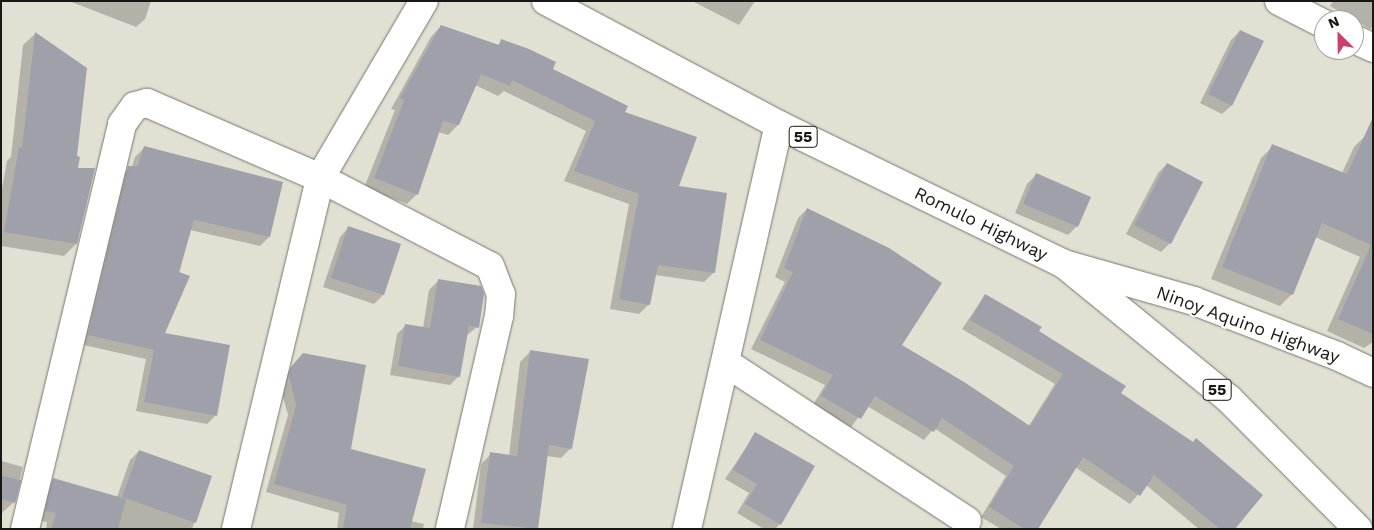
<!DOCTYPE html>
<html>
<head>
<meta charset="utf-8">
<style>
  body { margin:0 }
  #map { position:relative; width:1374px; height:530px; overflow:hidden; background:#e2dfd3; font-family:"Work Sans",sans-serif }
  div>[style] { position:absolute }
  .shadow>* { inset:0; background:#0003 }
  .building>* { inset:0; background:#a0a0ab }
  .roads { filter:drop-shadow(0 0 1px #79766c) drop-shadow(0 0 1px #79766c) }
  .minor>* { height:28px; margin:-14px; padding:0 14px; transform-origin:14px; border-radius:14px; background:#fff }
  .major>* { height:28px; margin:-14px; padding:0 14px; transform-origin:14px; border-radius:14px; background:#fff }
  .highway>* { height:28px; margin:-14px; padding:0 14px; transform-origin:14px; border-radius:14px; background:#fff }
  span { translate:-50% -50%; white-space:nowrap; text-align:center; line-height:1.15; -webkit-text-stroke:4px #fff; paint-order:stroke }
  .shield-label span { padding:1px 4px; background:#fff; border:1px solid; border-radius:4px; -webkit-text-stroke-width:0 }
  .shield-label { font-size:16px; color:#181713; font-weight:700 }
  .street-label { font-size:18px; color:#181713 }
  .frame { position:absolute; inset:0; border:2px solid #181713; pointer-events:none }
  .north { position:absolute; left:1314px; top:10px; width:50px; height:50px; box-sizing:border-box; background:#fff; border:1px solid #a3a2a1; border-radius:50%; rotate:337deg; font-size:14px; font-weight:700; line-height:20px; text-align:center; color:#181713 }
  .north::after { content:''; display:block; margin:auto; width:18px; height:22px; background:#cb3f6f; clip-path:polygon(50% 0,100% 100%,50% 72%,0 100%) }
</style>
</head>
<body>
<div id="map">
  <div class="shadow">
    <i style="clip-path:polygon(69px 1px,151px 1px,145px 19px,136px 27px)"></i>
    <i style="clip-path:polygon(692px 1px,755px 1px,739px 25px)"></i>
    <i style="clip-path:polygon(1333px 1px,1373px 1px,1373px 27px,1370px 29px,1330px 6px)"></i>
    <i style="clip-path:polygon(441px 26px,497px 46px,502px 41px,624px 113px,678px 188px,714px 272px,704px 282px,655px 275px,649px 304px,639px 314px,610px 309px,629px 204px,564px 181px,586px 131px,504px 91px,498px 96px,475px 85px,458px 125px,448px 135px,438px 132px,417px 194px,407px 204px,364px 188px,395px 110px,391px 109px,431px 37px)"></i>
    <i style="clip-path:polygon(1240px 31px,1231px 106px,1222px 114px,1200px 103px,1231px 40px)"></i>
    <i style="clip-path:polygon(35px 34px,77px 170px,76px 244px,64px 256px,1px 246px,1px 194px,7px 161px,11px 157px,23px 45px)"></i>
    <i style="clip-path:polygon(1366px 135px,1373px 138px,1373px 342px,1364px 348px,1327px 331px,1360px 257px,1315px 237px,1292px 294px,1280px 306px,1211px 279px,1261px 158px,1273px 146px,1342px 173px,1354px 147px)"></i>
    <i style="clip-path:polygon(144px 148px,269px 237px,260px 246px,190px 230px,164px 334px,216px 415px,207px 424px,136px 411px,146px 359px,79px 344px,119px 177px,132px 167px,135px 157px)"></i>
    <i style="clip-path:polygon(1167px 164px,1170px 243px,1161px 252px,1126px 234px,1158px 173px)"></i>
    <i style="clip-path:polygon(1036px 175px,1077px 226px,1068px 235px,1015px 213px,1027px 184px)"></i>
    <i style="clip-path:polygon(807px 209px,900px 346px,1028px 427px,1055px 384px,962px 329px,985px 295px,1119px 393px,1233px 529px,1199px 529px,1146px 485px,1130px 504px,1075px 467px,1037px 529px,1001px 529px,981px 517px,1006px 476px,934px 428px,924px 440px,867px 406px,851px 427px,813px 405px,825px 385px,751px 349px,785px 282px,775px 277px,798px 218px)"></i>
    <i style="clip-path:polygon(348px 228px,400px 245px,383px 295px,374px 304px,323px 287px,340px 237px)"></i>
    <i style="clip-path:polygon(438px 281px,477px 327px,466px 336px,459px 376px,450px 385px,390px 375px,397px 334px,406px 325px,423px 328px,429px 290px)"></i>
    <i style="clip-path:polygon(530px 352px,571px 448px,561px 458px,546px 456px,537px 529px,473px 529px,481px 464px,491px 454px,509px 456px,520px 362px)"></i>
    <i style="clip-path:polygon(304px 355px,350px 450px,411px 521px,424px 524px,423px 529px,337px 529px,339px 513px,266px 492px,288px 415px,280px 386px,282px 377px)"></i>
    <i style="clip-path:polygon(756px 433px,780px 524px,775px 529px,764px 529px,737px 513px,749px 493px,725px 479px)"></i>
    <i style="clip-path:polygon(139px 451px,211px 477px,192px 529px,46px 529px,47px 522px,37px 520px,45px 488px,54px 480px,117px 497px,130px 460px)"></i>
    <i style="clip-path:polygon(1px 461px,23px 467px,14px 502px,1px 514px)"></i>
  </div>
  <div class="building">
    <i style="clip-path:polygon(441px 25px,499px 45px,501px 39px,529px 49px,556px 62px,553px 69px,628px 106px,625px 112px,697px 137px,679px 186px,727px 193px,715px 273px,658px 265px,650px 305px,619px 299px,639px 194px,574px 171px,595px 121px,512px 80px,510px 86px,481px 74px,459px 125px,443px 121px,418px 195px,374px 178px,404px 100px,400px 98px)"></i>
    <i style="clip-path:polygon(1240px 30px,1264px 41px,1232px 106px,1208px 94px)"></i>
    <i style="clip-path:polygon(35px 32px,87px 68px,77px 156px,80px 157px,78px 168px,95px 168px,77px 244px,4px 232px,19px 147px,22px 148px)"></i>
    <i style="clip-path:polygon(1373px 117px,1373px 334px,1338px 319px,1371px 245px,1322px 223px,1293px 295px,1222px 267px,1272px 144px,1347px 174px)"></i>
    <i style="clip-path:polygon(144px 146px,283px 182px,270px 237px,194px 220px,179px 272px,190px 276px,165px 333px,230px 345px,217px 416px,144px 402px,154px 350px,88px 335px,128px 166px,138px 166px)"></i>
    <i style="clip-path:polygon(1167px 163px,1203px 182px,1171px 244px,1134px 225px)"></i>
    <i style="clip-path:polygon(1036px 173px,1091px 197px,1078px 227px,1023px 204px)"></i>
    <i style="clip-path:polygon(807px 208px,889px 248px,942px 283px,902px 345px,964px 382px,1030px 426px,1063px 374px,970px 320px,985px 294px,1042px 327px,1039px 331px,1126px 386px,1121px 393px,1193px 442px,1196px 438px,1263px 495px,1235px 529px,1220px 529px,1154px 475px,1140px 496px,1083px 457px,1038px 529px,1025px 529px,989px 507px,1014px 466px,942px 418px,934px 432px,875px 396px,861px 419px,821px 396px,833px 375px,760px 340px,793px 272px,784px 268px)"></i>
    <i style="clip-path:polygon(348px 226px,401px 244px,384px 295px,331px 278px)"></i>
    <i style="clip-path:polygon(438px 279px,481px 286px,484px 294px,479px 328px,469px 326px,460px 377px,398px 366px,405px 324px,430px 328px)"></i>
    <i style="clip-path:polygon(530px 350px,589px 359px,572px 449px,549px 445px,538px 529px,481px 523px,490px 452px,517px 456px)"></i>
    <i style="clip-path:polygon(303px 353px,366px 365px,351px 449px,426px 469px,410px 529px,343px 529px,347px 505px,274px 484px,296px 406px,289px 376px,291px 367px)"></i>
    <i style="clip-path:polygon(755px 432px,815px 466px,781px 525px,745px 504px,757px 484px,733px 470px)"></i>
    <i style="clip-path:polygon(139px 450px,212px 476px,196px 523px,122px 497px)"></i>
    <i style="clip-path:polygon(1px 476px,21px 480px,15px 503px,1px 499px)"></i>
    <i style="clip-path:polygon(53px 478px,126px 499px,118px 529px,51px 529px,56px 513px,45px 511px)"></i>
  </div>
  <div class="roads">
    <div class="minor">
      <i style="left:1279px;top:1px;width:51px;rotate:27.1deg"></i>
      <i style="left:1354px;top:39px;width:21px;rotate:25deg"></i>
      <i style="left:726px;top:363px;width:288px;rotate:33.2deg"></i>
      <i style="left:25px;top:529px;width:416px;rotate:-76.5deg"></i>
      <i style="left:122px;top:124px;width:22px;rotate:-54deg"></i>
      <i style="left:135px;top:106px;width:12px;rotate:-14deg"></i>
      <i style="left:147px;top:103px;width:189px;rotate:23.4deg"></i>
      <i style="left:320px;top:178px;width:191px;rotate:27.4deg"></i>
      <i style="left:490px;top:266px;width:30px;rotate:69deg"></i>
      <i style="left:501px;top:294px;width:22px;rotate:95deg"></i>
      <i style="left:499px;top:316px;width:219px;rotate:103deg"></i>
      <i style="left:236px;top:529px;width:361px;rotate:-76.5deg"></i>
      <i style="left:320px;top:178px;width:205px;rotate:-59.6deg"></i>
      <i style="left:687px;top:529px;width:414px;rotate:-77.2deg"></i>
    </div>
    <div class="major">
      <i style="left:1064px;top:264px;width:135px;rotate:15.9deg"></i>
      <i style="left:1194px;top:301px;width:153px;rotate:21deg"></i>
      <i style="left:1337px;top:356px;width:40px;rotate:25deg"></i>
    </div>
    <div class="highway">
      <i style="left:546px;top:1px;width:264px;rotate:28deg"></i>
      <i style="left:779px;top:125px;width:317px;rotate:26deg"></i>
      <i style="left:1064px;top:264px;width:213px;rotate:39.3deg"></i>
      <i style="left:1229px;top:399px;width:183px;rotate:45.2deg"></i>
    </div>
  </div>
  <div class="shield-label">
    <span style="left:803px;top:137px">55</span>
    <span style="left:1217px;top:390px">55</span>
  </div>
  <div class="street-label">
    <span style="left:981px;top:224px;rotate:26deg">Romulo Highway</span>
    <span style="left:1248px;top:325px;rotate:20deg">Ninoy Aquino Highway</span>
  </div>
  <div class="frame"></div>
  <div class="north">N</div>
</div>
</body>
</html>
